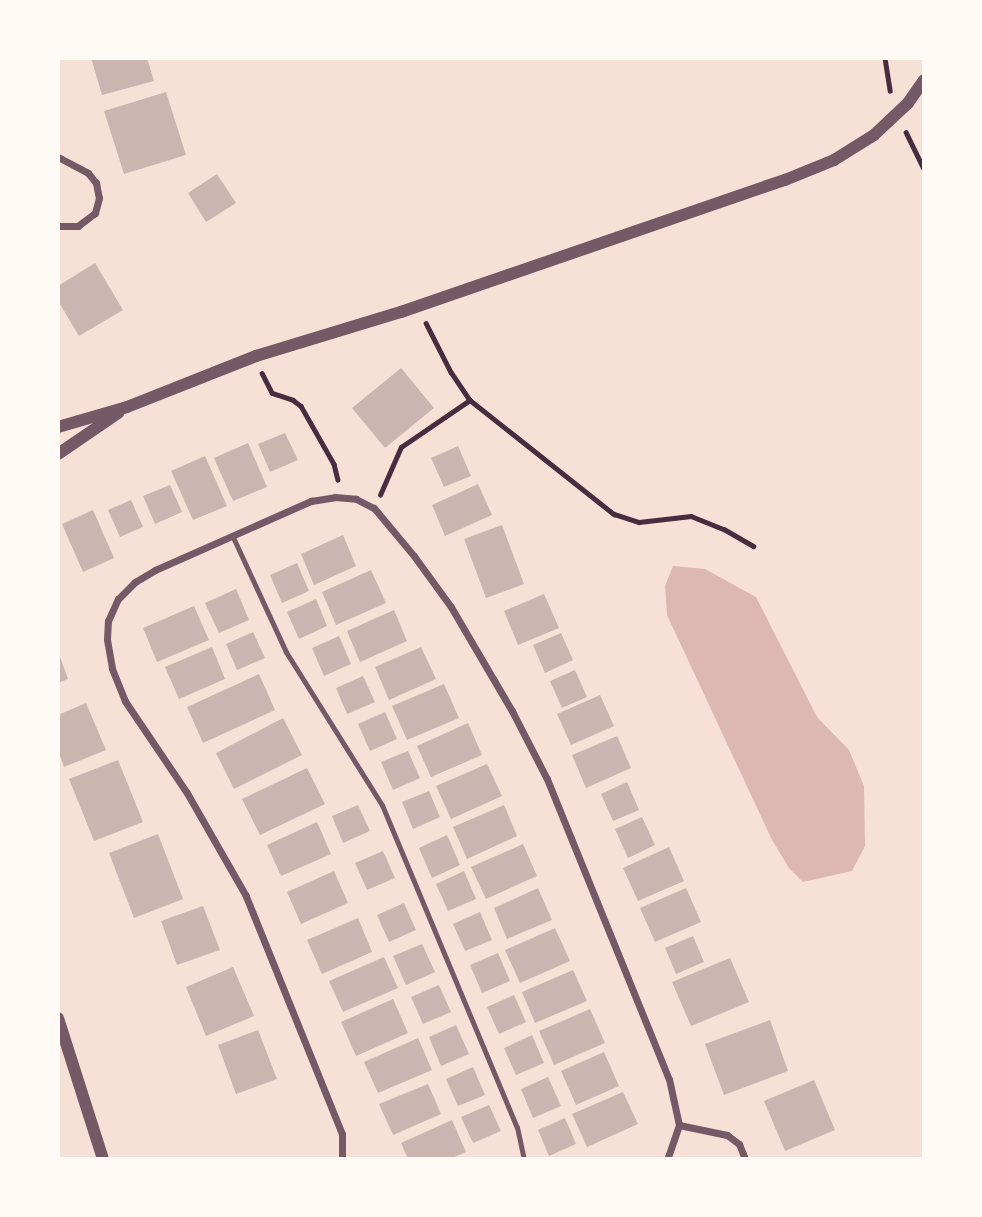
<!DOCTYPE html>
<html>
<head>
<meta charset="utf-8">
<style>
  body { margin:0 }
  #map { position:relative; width:982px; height:1217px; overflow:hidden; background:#f7e1d7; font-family:"Alegreya Sans",sans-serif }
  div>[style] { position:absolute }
  .water>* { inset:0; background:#dcb8b0 }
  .building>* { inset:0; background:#ccb4b1 }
  .path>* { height:4.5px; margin:-2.25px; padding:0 2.25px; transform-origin:2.25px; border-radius:2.25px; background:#4a2c40 }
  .service>* { height:5px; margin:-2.5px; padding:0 2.5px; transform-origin:2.5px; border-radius:2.5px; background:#755966 }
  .minor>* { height:7px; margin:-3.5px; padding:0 3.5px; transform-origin:3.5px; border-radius:3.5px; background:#755966 }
  .tertiary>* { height:12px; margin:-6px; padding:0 6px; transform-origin:6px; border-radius:6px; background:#755966 }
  span { translate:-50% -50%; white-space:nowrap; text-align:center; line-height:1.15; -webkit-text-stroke:7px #fffaf5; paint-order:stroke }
  .frame { position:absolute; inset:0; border:60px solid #fffaf5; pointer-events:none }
</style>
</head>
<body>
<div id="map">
  <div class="water">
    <i style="clip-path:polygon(673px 566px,705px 569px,756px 597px,817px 717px,849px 750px,864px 786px,865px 846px,852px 871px,803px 882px,789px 868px,772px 840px,667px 615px,665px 586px)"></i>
  </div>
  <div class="building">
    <i style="clip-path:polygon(91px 58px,147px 58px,154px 81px,102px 95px)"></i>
    <i style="clip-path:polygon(166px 92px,186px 155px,124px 174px,104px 111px)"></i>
    <i style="clip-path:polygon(217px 174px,236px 203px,206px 222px,188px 193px)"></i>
    <i style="clip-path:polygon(95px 263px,123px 310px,79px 336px,58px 301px,58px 286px)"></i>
    <i style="clip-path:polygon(401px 368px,434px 408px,385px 448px,352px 408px)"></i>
    <i style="clip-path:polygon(285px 433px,298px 460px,270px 472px,258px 444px)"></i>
    <i style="clip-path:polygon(248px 443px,267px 487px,233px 501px,214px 458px)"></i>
    <i style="clip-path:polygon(458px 446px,471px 476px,444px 487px,431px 458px)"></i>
    <i style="clip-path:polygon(205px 456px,227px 506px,193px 520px,171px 471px)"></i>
    <i style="clip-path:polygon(478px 484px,492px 515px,445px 536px,432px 505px)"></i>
    <i style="clip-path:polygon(170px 485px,182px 512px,155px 524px,143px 496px)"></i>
    <i style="clip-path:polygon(131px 500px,143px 527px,120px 537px,108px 510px)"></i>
    <i style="clip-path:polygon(93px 510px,114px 558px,83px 572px,62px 524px)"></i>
    <i style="clip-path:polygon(502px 525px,524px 584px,486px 598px,464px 539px)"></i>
    <i style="clip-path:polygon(343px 535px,356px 566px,314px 585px,301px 554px)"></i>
    <i style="clip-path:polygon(297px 563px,309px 591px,282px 603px,270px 575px)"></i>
    <i style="clip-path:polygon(371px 570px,386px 603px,336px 625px,322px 592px)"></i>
    <i style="clip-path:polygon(236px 589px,249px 620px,219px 633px,205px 603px)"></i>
    <i style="clip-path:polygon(544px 594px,559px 628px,518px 645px,504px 611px)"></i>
    <i style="clip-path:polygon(316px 599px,327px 626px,299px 639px,287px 612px)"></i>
    <i style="clip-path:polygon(194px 606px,209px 640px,157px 662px,143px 628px)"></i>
    <i style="clip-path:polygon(394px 610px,407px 641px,360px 662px,347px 631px)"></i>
    <i style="clip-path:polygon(253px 632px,265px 658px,237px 670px,226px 644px)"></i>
    <i style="clip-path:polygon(561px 633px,573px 660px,545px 673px,533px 645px)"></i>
    <i style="clip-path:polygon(339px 636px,351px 664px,324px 676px,312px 648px)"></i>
    <i style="clip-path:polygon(212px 647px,225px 679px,179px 699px,165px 667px)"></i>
    <i style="clip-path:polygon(421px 647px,436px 679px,389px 700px,375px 667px)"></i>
    <i style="clip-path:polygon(58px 651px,68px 679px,58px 683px)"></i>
    <i style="clip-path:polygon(575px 670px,587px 697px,562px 708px,550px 681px)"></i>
    <i style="clip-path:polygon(259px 674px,275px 710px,203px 743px,187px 707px)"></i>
    <i style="clip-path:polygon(363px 676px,375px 702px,347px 714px,336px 688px)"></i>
    <i style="clip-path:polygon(444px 684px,459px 718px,407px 740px,392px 706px)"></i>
    <i style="clip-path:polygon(600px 695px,614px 726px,571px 745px,557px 714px)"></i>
    <i style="clip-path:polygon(86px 703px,106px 750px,64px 767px,58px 751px,58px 715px)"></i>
    <i style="clip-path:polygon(385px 712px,397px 739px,370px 751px,358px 724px)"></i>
    <i style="clip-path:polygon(283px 718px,302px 755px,234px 789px,216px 753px)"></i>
    <i style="clip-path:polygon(468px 723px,482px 755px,431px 777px,417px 746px)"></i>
    <i style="clip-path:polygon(617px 736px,631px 768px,586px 788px,572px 755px)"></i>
    <i style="clip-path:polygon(408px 751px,420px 778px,393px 790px,381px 762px)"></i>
    <i style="clip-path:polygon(118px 760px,143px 822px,94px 841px,69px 779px)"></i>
    <i style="clip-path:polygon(487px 764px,502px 796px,451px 819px,436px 786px)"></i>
    <i style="clip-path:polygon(307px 768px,325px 804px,260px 835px,242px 799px)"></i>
    <i style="clip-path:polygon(627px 782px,639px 810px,613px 821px,601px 794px)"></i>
    <i style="clip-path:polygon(429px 791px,440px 817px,413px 829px,402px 802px)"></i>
    <i style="clip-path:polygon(358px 805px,370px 831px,343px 843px,332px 816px)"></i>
    <i style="clip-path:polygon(504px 805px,517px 836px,467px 859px,453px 827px)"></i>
    <i style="clip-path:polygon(642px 817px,655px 845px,628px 858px,615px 829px)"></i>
    <i style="clip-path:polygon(317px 822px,331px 854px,281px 876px,267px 845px)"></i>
    <i style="clip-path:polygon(158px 834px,183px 899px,134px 918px,109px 853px)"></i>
    <i style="clip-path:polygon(447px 835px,460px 865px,432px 878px,419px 848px)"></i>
    <i style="clip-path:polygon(523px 844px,537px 876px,486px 899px,471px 867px)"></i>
    <i style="clip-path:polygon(669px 847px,684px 881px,638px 901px,623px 868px)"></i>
    <i style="clip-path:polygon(383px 851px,395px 878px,367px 890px,355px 863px)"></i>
    <i style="clip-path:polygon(334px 871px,348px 903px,301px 924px,287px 892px)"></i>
    <i style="clip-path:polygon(464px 871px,476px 899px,448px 911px,436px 884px)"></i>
    <i style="clip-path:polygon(538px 888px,552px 920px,507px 939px,494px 908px)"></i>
    <i style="clip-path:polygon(686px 888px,701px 922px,655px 942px,640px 908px)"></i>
    <i style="clip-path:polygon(404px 903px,416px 930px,389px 942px,377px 915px)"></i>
    <i style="clip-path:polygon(203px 906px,220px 950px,177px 965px,161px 921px)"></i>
    <i style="clip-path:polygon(480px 912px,492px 940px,465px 951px,453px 924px)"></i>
    <i style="clip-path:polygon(358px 918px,372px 952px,322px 974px,307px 940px)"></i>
    <i style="clip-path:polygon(555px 928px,570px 961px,520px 983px,505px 950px)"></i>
    <i style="clip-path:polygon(693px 936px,704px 962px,676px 974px,665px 948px)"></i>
    <i style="clip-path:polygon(422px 944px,435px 972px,406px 985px,393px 956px)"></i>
    <i style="clip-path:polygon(498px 953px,510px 981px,482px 993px,470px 965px)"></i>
    <i style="clip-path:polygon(384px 957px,398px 988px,343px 1012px,329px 981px)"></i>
    <i style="clip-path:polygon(730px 958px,749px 1002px,691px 1026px,672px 982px)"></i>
    <i style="clip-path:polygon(233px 967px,254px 1016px,206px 1036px,186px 987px)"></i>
    <i style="clip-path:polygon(573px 970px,587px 1001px,535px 1023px,522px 992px)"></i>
    <i style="clip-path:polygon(439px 985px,451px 1012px,423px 1024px,411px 997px)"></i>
    <i style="clip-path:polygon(514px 995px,526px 1022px,499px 1034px,487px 1007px)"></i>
    <i style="clip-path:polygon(393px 999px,408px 1033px,356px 1056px,341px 1022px)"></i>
    <i style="clip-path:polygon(590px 1009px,605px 1043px,554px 1065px,539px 1031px)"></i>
    <i style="clip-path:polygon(770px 1020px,788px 1071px,724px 1095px,705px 1044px)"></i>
    <i style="clip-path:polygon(456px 1025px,469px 1054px,441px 1066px,429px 1037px)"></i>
    <i style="clip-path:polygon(258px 1030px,277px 1079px,236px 1094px,218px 1045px)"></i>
    <i style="clip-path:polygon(532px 1035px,544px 1063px,516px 1075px,504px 1048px)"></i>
    <i style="clip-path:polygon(418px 1038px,432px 1070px,378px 1093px,364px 1062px)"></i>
    <i style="clip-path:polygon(604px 1052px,619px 1086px,576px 1105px,561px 1071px)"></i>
    <i style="clip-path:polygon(473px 1067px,485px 1095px,458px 1106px,446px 1079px)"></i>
    <i style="clip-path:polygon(548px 1077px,561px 1106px,533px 1118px,521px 1089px)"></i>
    <i style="clip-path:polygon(814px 1080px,835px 1130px,785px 1151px,764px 1101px)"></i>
    <i style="clip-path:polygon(428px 1084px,441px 1114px,393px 1135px,379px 1104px)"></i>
    <i style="clip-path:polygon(623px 1092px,638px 1124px,587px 1147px,572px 1114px)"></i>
    <i style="clip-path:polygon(489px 1105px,501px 1131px,473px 1143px,461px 1117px)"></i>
    <i style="clip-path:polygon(565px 1118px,576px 1144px,549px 1156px,538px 1130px)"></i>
    <i style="clip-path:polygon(452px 1120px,466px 1152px,450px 1159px,408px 1159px,401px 1143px)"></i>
  </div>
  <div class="path">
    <i style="left:885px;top:58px;width:33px;rotate:81deg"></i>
    <i style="left:906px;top:132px;width:41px;rotate:64.1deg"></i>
    <i style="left:426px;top:323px;width:55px;rotate:63deg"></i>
    <i style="left:451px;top:372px;width:34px;rotate:56deg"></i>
    <i style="left:470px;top:400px;width:184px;rotate:38.4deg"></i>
    <i style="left:614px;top:514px;width:26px;rotate:18deg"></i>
    <i style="left:639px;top:522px;width:52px;rotate:-6.6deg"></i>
    <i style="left:691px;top:516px;width:35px;rotate:22deg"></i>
    <i style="left:724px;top:529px;width:34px;rotate:30deg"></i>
    <i style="left:262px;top:373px;width:22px;rotate:63deg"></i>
    <i style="left:272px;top:393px;width:22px;rotate:18deg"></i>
    <i style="left:293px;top:400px;width:10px;rotate:37deg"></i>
    <i style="left:301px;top:406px;width:67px;rotate:60.4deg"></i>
    <i style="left:334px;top:464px;width:16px;rotate:76deg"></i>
    <i style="left:380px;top:495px;width:52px;rotate:-66.4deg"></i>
    <i style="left:401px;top:447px;width:83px;rotate:-34.3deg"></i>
  </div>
  <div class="service">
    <i style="left:232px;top:535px;width:129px;rotate:65.2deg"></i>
    <i style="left:286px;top:652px;width:181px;rotate:57.9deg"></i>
    <i style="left:382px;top:805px;width:349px;rotate:67.3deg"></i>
    <i style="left:517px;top:1127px;width:33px;rotate:78deg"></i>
  </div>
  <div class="minor">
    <i style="left:58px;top:157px;width:34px;rotate:28deg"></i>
    <i style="left:88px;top:173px;width:13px;rotate:51deg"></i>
    <i style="left:96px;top:183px;width:15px;rotate:79deg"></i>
    <i style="left:99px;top:198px;width:16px;rotate:105deg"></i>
    <i style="left:95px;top:213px;width:21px;rotate:143deg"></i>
    <i style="left:78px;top:226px;width:20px;rotate:180deg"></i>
    <i style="left:679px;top:1125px;width:49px;rotate:11.8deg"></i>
    <i style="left:727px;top:1135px;width:15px;rotate:37deg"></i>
    <i style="left:739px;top:1144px;width:16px;rotate:68deg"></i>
    <i style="left:342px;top:1159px;width:25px;rotate:-90deg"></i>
    <i style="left:342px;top:1134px;width:257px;rotate:-112deg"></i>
    <i style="left:246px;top:896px;width:119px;rotate:-119.8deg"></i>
    <i style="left:187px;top:793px;width:111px;rotate:-124deg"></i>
    <i style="left:125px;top:701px;width:35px;rotate:-112deg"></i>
    <i style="left:112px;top:668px;width:29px;rotate:-100deg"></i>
    <i style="left:107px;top:639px;width:18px;rotate:-87deg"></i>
    <i style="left:108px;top:621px;width:24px;rotate:-66deg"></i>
    <i style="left:118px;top:599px;width:24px;rotate:-45deg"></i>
    <i style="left:135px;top:582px;width:23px;rotate:-31deg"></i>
    <i style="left:155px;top:570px;width:171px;rotate:-23.9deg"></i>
    <i style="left:311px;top:501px;width:24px;rotate:-9deg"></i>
    <i style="left:335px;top:497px;width:21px;rotate:5deg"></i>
    <i style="left:356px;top:499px;width:20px;rotate:27deg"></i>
    <i style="left:374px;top:508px;width:62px;rotate:50.2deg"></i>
    <i style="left:414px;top:556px;width:63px;rotate:54deg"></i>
    <i style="left:451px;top:607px;width:121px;rotate:59.6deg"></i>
    <i style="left:512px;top:711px;width:76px;rotate:62.8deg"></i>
    <i style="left:547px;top:779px;width:324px;rotate:67.9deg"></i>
    <i style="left:669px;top:1079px;width:47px;rotate:77.7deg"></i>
    <i style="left:679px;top:1125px;width:36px;rotate:109deg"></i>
  </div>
  <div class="tertiary">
    <i style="left:58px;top:427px;width:72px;rotate:-16.2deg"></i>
    <i style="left:127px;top:407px;width:139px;rotate:-21.6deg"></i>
    <i style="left:256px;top:356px;width:152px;rotate:-16.9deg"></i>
    <i style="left:401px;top:312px;width:406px;rotate:-19deg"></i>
    <i style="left:785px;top:180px;width:53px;rotate:-22.2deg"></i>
    <i style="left:834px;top:160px;width:47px;rotate:-32deg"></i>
    <i style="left:874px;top:135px;width:47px;rotate:-43.3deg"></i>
    <i style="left:908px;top:103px;width:28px;rotate:-55deg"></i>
    <i style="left:58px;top:454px;width:73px;rotate:-34.3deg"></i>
    <i style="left:58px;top:1018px;width:148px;rotate:72.3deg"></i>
  </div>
  <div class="frame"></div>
</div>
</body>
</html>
